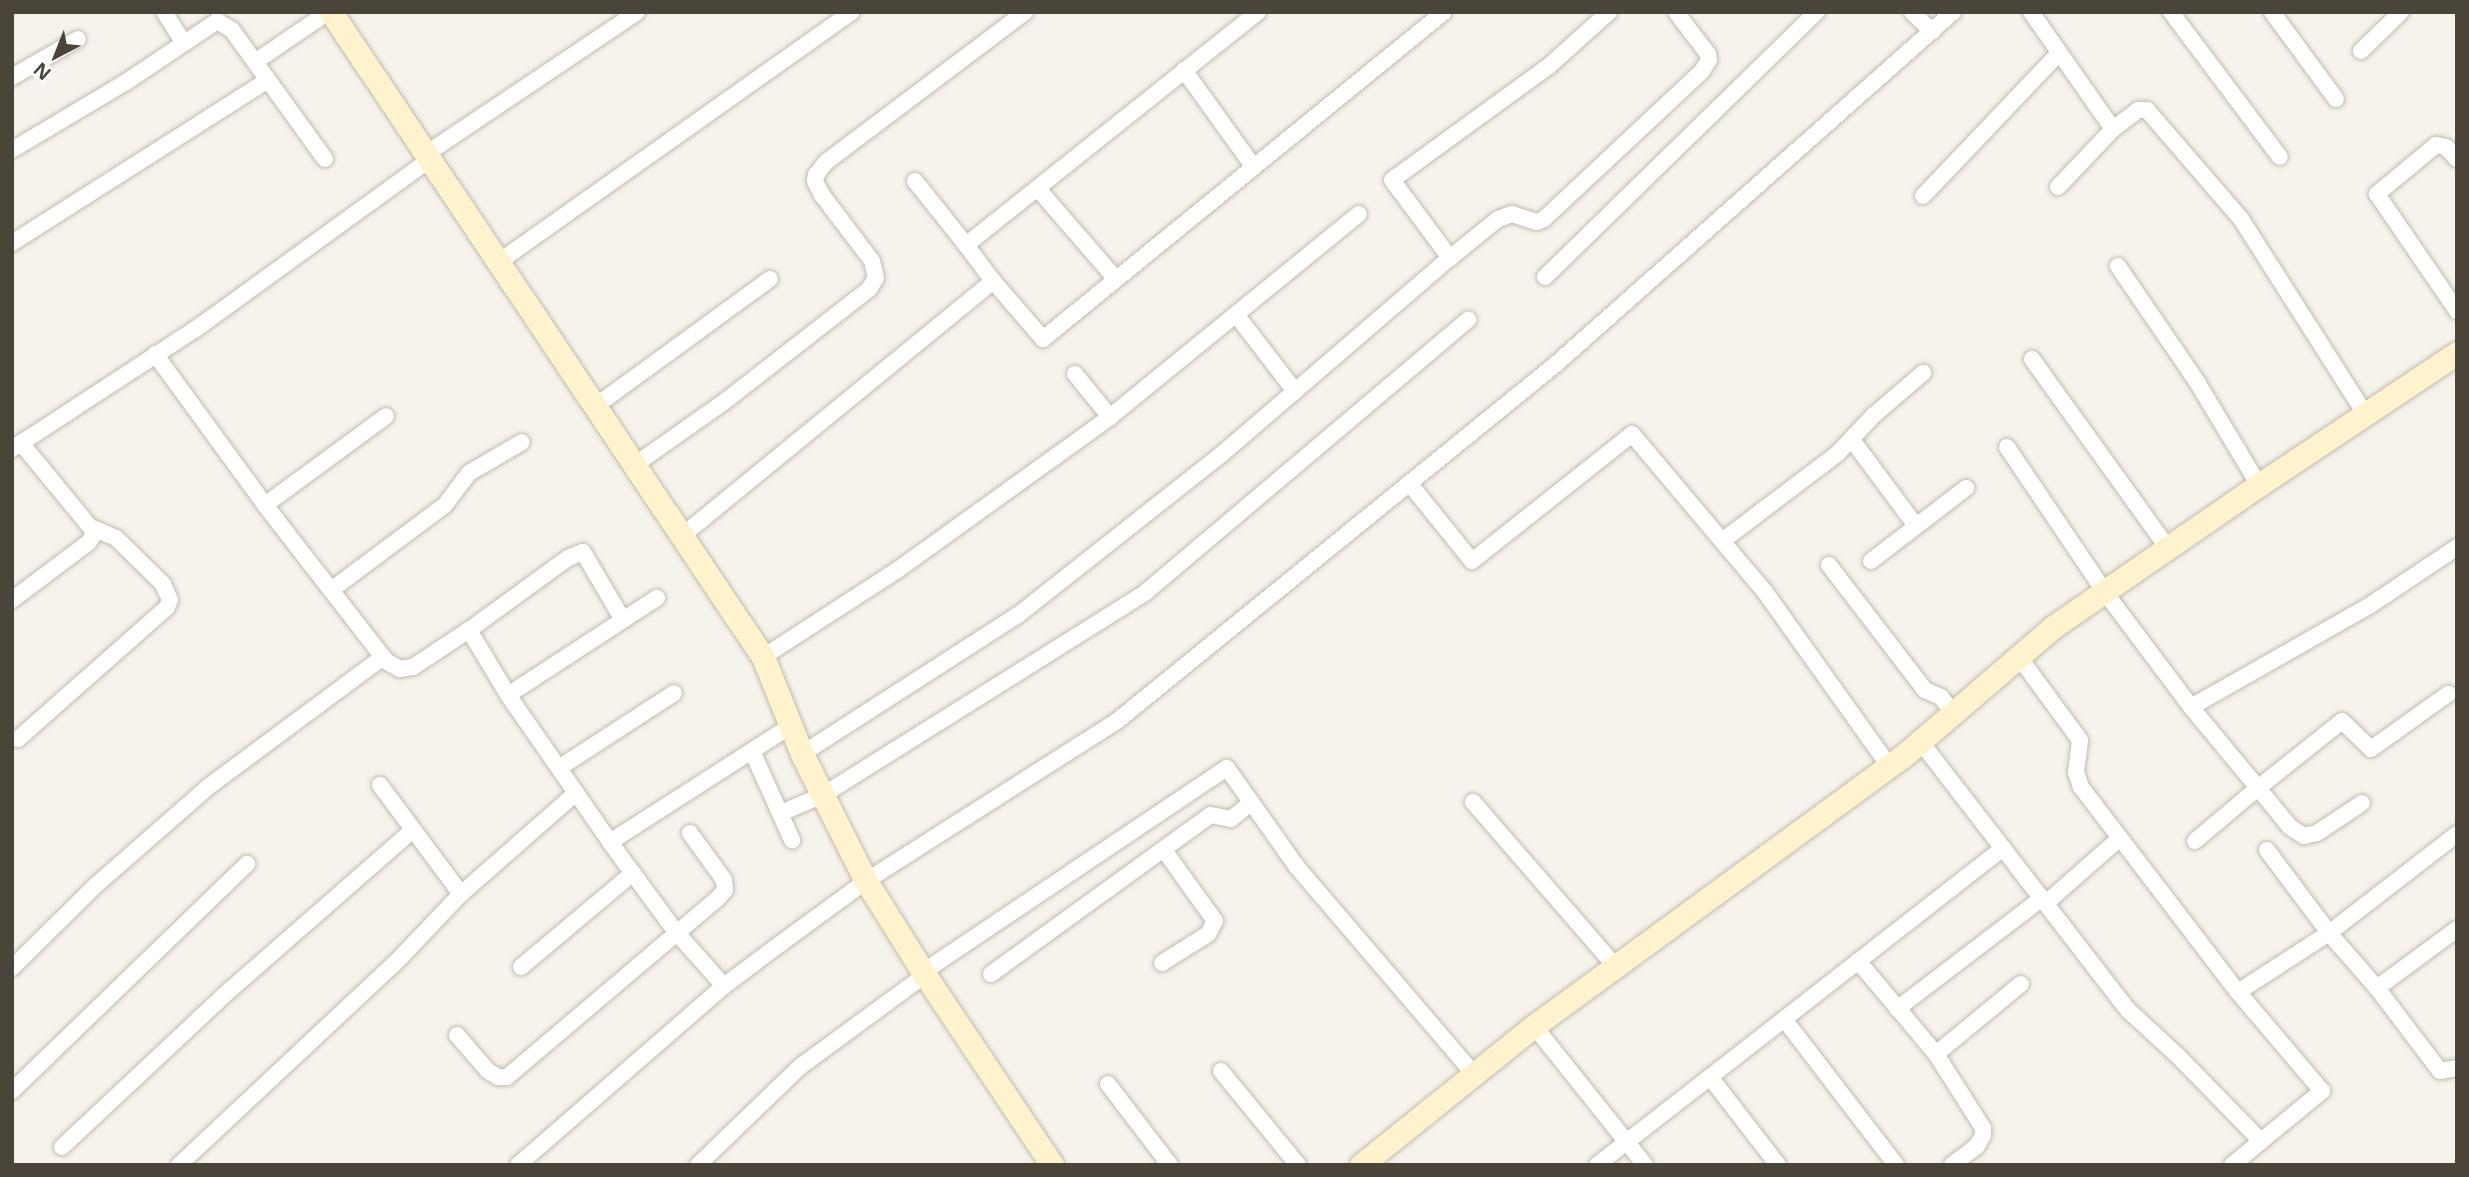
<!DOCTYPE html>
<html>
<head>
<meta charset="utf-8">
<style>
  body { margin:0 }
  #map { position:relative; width:2469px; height:1177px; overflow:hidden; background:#f6f3ec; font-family:"Open Sans",sans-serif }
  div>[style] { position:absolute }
  .roads { filter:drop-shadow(0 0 2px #c2bbae) drop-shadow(0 0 2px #c2bbae) }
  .street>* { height:16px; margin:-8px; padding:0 8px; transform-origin:8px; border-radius:8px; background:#fff }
  .secondary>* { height:23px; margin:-11.5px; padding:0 11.5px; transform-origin:11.5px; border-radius:11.5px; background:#fff3cd }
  span { translate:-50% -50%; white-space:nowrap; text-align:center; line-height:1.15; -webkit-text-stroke:5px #fff; paint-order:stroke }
  .frame { position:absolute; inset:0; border:14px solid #4b4439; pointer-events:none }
  .north { position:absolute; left:21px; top:21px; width:70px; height:70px; -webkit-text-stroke:5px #fff; paint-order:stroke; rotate:222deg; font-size:19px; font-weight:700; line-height:28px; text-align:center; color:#4b4439 }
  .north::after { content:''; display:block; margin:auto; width:24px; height:32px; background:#4b4439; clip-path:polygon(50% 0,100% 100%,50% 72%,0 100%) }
</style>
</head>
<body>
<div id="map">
  <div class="roads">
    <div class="street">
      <i style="left:164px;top:12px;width:37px;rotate:57deg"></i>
      <i style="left:1912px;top:12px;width:28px;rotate:44deg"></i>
      <i style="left:2031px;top:12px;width:143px;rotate:55deg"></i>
      <i style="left:2171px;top:12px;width:181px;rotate:53.1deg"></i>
      <i style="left:2272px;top:12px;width:108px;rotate:53.7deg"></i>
      <i style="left:2361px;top:51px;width:56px;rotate:-44.3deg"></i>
      <i style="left:255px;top:62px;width:88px;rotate:-34.4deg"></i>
      <i style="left:1184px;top:70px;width:118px;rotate:54.3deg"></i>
      <i style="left:12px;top:77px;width:76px;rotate:-29.9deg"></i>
      <i style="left:12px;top:150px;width:133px;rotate:-30.8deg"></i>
      <i style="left:126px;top:82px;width:110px;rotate:-33.8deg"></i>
      <i style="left:217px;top:21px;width:17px;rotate:31deg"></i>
      <i style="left:232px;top:30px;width:159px;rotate:54.2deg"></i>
      <i style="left:426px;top:154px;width:254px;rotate:-33.9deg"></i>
      <i style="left:2457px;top:159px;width:16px;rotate:-133deg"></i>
      <i style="left:2446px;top:147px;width:10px;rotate:-169deg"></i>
      <i style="left:2436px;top:145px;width:77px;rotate:140.3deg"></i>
      <i style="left:2377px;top:194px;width:142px;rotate:55.6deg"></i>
      <i style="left:915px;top:181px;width:82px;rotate:51.4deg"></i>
      <i style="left:2058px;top:187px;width:80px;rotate:-46.5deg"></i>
      <i style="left:2113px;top:129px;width:31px;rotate:-37deg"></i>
      <i style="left:2138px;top:110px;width:9px"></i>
      <i style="left:2147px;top:110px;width:144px;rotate:49.2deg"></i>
      <i style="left:2241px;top:219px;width:231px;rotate:57.5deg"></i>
      <i style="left:1038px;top:189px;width:119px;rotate:49.1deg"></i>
      <i style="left:1923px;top:196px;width:197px;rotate:-46.4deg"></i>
      <i style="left:12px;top:243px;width:303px;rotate:-32.5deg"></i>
      <i style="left:1450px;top:258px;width:62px;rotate:-39.1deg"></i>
      <i style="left:1498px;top:219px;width:15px;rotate:-20deg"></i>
      <i style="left:1512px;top:214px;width:26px;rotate:18deg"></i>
      <i style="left:1537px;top:222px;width:8px;rotate:-23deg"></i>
      <i style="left:1544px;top:219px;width:216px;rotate:-43.1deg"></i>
      <i style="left:1702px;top:71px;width:13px;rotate:-58deg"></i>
      <i style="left:1709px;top:60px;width:6px;rotate:-99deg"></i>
      <i style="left:1708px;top:54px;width:53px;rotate:-127.3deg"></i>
      <i style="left:500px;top:261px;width:431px;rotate:-35.3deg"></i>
      <i style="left:2118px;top:266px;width:140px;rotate:55.7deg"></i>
      <i style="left:2197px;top:382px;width:120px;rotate:59deg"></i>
      <i style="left:1545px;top:277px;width:380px;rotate:-44.3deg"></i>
      <i style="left:993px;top:281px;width:77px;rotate:49.2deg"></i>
      <i style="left:1043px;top:339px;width:517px;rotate:-39.2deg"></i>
      <i style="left:1237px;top:316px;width:95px;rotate:52.3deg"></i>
      <i style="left:155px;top:354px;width:187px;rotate:53.9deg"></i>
      <i style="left:265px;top:505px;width:197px;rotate:52.2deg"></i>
      <i style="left:386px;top:661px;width:16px;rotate:30deg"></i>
      <i style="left:400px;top:669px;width:13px;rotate:-9deg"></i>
      <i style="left:413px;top:667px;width:67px;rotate:-33.5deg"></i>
      <i style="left:469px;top:630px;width:76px;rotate:59deg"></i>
      <i style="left:508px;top:695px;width:179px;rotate:55.2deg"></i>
      <i style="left:2032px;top:359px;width:233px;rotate:54.3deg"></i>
      <i style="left:1075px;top:374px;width:55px;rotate:50.9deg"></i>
      <i style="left:597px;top:405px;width:214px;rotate:-36.1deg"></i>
      <i style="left:1852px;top:440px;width:107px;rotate:53.3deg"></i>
      <i style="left:2007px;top:447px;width:174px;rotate:56deg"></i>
      <i style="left:2104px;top:591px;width:145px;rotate:53.1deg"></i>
      <i style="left:2191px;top:707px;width:105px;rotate:50.4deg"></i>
      <i style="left:2258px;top:788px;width:107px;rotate:-38.6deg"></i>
      <i style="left:2342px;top:721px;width:40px;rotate:44deg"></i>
      <i style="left:2371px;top:749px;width:95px;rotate:-35.5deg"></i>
      <i style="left:12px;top:449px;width:221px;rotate:-33.2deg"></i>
      <i style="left:197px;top:328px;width:286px;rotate:-35.9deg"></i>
      <i style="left:636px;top:464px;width:108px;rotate:-35.2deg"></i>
      <i style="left:724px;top:402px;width:184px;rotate:-37.9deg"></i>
      <i style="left:869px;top:289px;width:13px;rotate:-58deg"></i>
      <i style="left:876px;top:278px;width:17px;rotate:-103deg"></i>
      <i style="left:872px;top:261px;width:83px;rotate:-127.1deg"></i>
      <i style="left:822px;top:195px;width:16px;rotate:-117deg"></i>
      <i style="left:815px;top:181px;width:6px;rotate:-81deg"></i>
      <i style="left:816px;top:175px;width:16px;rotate:-52deg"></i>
      <i style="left:826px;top:162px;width:249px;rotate:-37deg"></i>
      <i style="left:1409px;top:483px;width:100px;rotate:51.1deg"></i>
      <i style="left:1472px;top:561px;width:204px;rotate:-38.4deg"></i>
      <i style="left:1632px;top:434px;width:207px;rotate:49.9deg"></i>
      <i style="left:1765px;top:592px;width:214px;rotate:54.5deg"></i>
      <i style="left:265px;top:505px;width:150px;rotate:-36.3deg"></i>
      <i style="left:683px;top:535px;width:401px;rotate:-39.3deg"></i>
      <i style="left:993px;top:281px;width:45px;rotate:-126.9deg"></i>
      <i style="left:966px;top:245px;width:374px;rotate:-38.6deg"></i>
      <i style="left:1722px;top:541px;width:144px;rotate:-37.1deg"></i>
      <i style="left:1837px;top:454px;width:54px;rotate:-46.5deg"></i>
      <i style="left:1874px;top:415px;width:65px;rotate:-40.6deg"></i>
      <i style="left:1871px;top:561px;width:120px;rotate:-37.5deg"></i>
      <i style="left:1829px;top:565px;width:158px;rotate:52.5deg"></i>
      <i style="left:1925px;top:690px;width:17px;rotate:24deg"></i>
      <i style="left:1941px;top:697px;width:20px;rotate:53deg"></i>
      <i style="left:331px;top:590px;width:142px;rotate:-36.7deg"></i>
      <i style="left:445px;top:505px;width:40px;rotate:-53deg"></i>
      <i style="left:469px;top:473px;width:61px;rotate:-30.3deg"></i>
      <i style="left:12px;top:600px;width:95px;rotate:-36.9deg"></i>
      <i style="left:88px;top:543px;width:12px;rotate:-55deg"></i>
      <i style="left:95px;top:533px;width:117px;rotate:-129.4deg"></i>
      <i style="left:469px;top:630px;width:122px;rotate:-36deg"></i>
      <i style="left:568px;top:558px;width:16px;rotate:-22deg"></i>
      <i style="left:583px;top:552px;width:79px;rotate:59.5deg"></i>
      <i style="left:763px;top:657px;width:158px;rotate:-32.9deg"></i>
      <i style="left:896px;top:571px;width:264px;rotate:-35.7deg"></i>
      <i style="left:1110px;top:417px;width:321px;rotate:-39.2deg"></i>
      <i style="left:2019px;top:657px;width:103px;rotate:53.7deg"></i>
      <i style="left:2080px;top:740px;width:32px;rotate:97deg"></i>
      <i style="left:2076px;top:772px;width:16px;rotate:72deg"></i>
      <i style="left:2081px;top:787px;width:258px;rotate:52.6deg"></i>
      <i style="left:2238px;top:992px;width:108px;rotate:-33deg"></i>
      <i style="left:2329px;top:933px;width:73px;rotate:48.9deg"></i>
      <i style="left:2377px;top:988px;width:104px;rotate:52.8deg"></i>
      <i style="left:2440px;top:1071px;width:17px;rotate:-10deg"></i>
      <i style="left:508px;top:695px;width:178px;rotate:-33.1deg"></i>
      <i style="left:2191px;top:707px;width:205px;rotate:-29.6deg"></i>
      <i style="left:2369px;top:606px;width:106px;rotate:-33.8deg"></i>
      <i style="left:18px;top:739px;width:199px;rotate:-41.5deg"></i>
      <i style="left:167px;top:607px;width:8px;rotate:-67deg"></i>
      <i style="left:170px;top:600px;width:17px;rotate:-114deg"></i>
      <i style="left:163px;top:584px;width:66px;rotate:-135.6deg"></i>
      <i style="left:116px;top:538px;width:25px;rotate:-157deg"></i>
      <i style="left:1920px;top:741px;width:340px;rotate:52.3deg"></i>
      <i style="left:2128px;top:1010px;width:68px;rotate:42.6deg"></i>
      <i style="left:2178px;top:1056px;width:117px;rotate:45.7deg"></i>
      <i style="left:752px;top:751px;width:98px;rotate:65.8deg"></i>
      <i style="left:802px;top:754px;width:257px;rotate:-32.8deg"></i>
      <i style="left:1018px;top:615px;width:261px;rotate:-38.3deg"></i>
      <i style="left:1223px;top:453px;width:299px;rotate:-40.7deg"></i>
      <i style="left:1450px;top:258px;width:97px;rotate:-126.6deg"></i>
      <i style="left:1392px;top:180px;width:194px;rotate:-36deg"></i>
      <i style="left:1549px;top:66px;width:81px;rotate:-42deg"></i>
      <i style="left:559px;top:768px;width:137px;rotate:-33.1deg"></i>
      <i style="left:380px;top:785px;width:136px;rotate:53.4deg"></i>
      <i style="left:1473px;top:802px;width:217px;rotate:49.1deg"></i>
      <i style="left:781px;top:813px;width:46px;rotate:-23.2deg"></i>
      <i style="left:823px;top:795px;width:381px;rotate:-32.1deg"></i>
      <i style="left:1146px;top:592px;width:422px;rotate:-40.2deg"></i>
      <i style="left:2195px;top:841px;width:82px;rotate:-40.1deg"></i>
      <i style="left:2258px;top:788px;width:50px;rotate:50.6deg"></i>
      <i style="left:2290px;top:827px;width:17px;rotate:33deg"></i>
      <i style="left:2304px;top:836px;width:13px;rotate:-13deg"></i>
      <i style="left:2317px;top:833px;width:54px;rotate:-33.7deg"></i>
      <i style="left:2267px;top:850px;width:104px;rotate:53.2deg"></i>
      <i style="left:2329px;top:933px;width:162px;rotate:-37.7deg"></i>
      <i style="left:2046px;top:903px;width:98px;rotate:-41.3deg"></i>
      <i style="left:1858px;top:961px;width:121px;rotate:50deg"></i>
      <i style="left:1936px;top:1054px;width:88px;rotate:57.6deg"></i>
      <i style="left:1983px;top:1128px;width:7px;rotate:90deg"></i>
      <i style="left:1983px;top:1135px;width:13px;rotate:119deg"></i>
      <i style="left:1977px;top:1146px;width:31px;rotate:143deg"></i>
      <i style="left:1162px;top:963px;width:54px;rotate:-32.2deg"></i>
      <i style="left:1208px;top:934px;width:15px;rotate:-62deg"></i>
      <i style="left:1215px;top:921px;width:87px;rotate:-125.7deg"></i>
      <i style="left:521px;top:967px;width:146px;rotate:-40deg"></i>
      <i style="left:12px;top:968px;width:117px;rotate:-44.7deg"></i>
      <i style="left:95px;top:886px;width:150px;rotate:-41.2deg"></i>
      <i style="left:208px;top:787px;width:218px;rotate:-36.6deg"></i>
      <i style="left:923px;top:972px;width:366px;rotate:-33.9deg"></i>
      <i style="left:1227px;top:768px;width:121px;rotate:54.7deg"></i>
      <i style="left:1297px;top:867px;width:272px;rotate:49.5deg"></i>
      <i style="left:991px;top:974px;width:271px;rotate:-35.9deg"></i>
      <i style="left:1211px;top:815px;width:20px;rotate:11deg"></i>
      <i style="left:1231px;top:819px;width:26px;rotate:-39deg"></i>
      <i style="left:724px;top:986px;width:72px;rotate:-131.6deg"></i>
      <i style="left:676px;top:932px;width:112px;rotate:-126.3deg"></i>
      <i style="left:610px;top:842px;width:215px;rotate:-32.7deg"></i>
      <i style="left:2377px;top:988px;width:99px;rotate:-36.4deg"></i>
      <i style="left:1897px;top:1009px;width:183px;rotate:-37.4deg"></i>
      <i style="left:1784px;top:1019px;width:184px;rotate:52.5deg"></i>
      <i style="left:1534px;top:1026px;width:178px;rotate:51.4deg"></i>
      <i style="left:457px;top:1035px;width:48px;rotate:49.3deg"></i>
      <i style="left:488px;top:1071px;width:12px;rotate:31deg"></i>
      <i style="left:498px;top:1077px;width:9px"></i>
      <i style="left:507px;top:1077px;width:277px;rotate:-40.3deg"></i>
      <i style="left:718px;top:898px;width:11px;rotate:-49deg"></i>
      <i style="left:725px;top:890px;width:10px;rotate:-96deg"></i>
      <i style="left:724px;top:880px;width:58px;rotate:-125.9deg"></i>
      <i style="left:1936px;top:1054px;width:110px;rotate:-39.5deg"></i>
      <i style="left:1221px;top:1071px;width:122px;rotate:50.7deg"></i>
      <i style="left:1710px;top:1077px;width:372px;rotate:-38deg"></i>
      <i style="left:1108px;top:1084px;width:102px;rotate:52.6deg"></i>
      <i style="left:12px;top:1091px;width:327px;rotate:-44deg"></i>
      <i style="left:62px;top:1147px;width:230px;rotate:-43.1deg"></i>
      <i style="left:230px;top:990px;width:243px;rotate:-41.2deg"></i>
      <i style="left:179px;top:1165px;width:301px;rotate:-43.1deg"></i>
      <i style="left:399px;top:959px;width:90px;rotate:-46.4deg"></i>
      <i style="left:461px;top:894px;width:153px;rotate:-41.3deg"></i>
      <i style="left:518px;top:1165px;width:273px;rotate:-41deg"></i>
      <i style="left:724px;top:986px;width:70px;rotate:-36.9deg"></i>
      <i style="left:780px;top:944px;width:107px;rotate:-36.2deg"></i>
      <i style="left:866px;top:881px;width:298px;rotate:-32.5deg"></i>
      <i style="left:1117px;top:721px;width:566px;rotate:-39.12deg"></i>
      <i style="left:1556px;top:364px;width:531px;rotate:-41.56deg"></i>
      <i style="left:698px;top:1165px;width:143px;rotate:-43.9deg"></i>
      <i style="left:801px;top:1066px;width:154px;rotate:-36.3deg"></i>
      <i style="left:1597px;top:1165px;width:143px;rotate:-37.9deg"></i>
      <i style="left:1710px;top:1077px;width:111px;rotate:52.3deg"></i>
      <i style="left:2232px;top:1165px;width:117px;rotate:-39.4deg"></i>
      <i style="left:2322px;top:1091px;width:130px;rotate:-130.3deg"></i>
    </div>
    <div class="secondary">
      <i style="left:331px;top:12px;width:776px;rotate:56.19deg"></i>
      <i style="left:763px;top:657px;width:105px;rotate:68.1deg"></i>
      <i style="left:802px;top:754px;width:142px;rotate:63.3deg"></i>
      <i style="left:866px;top:881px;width:107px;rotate:57.9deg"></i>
      <i style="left:923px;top:972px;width:232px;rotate:56.2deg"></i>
      <i style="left:1361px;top:1165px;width:222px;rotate:-38.8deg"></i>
      <i style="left:1534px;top:1026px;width:456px;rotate:-36.2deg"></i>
      <i style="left:1902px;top:757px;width:199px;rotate:-40.7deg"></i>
      <i style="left:2053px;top:627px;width:250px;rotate:-34.6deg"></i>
      <i style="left:2259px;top:485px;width:238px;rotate:-33.7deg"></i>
    </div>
  </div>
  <div class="frame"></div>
  <div class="north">N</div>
</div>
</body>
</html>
